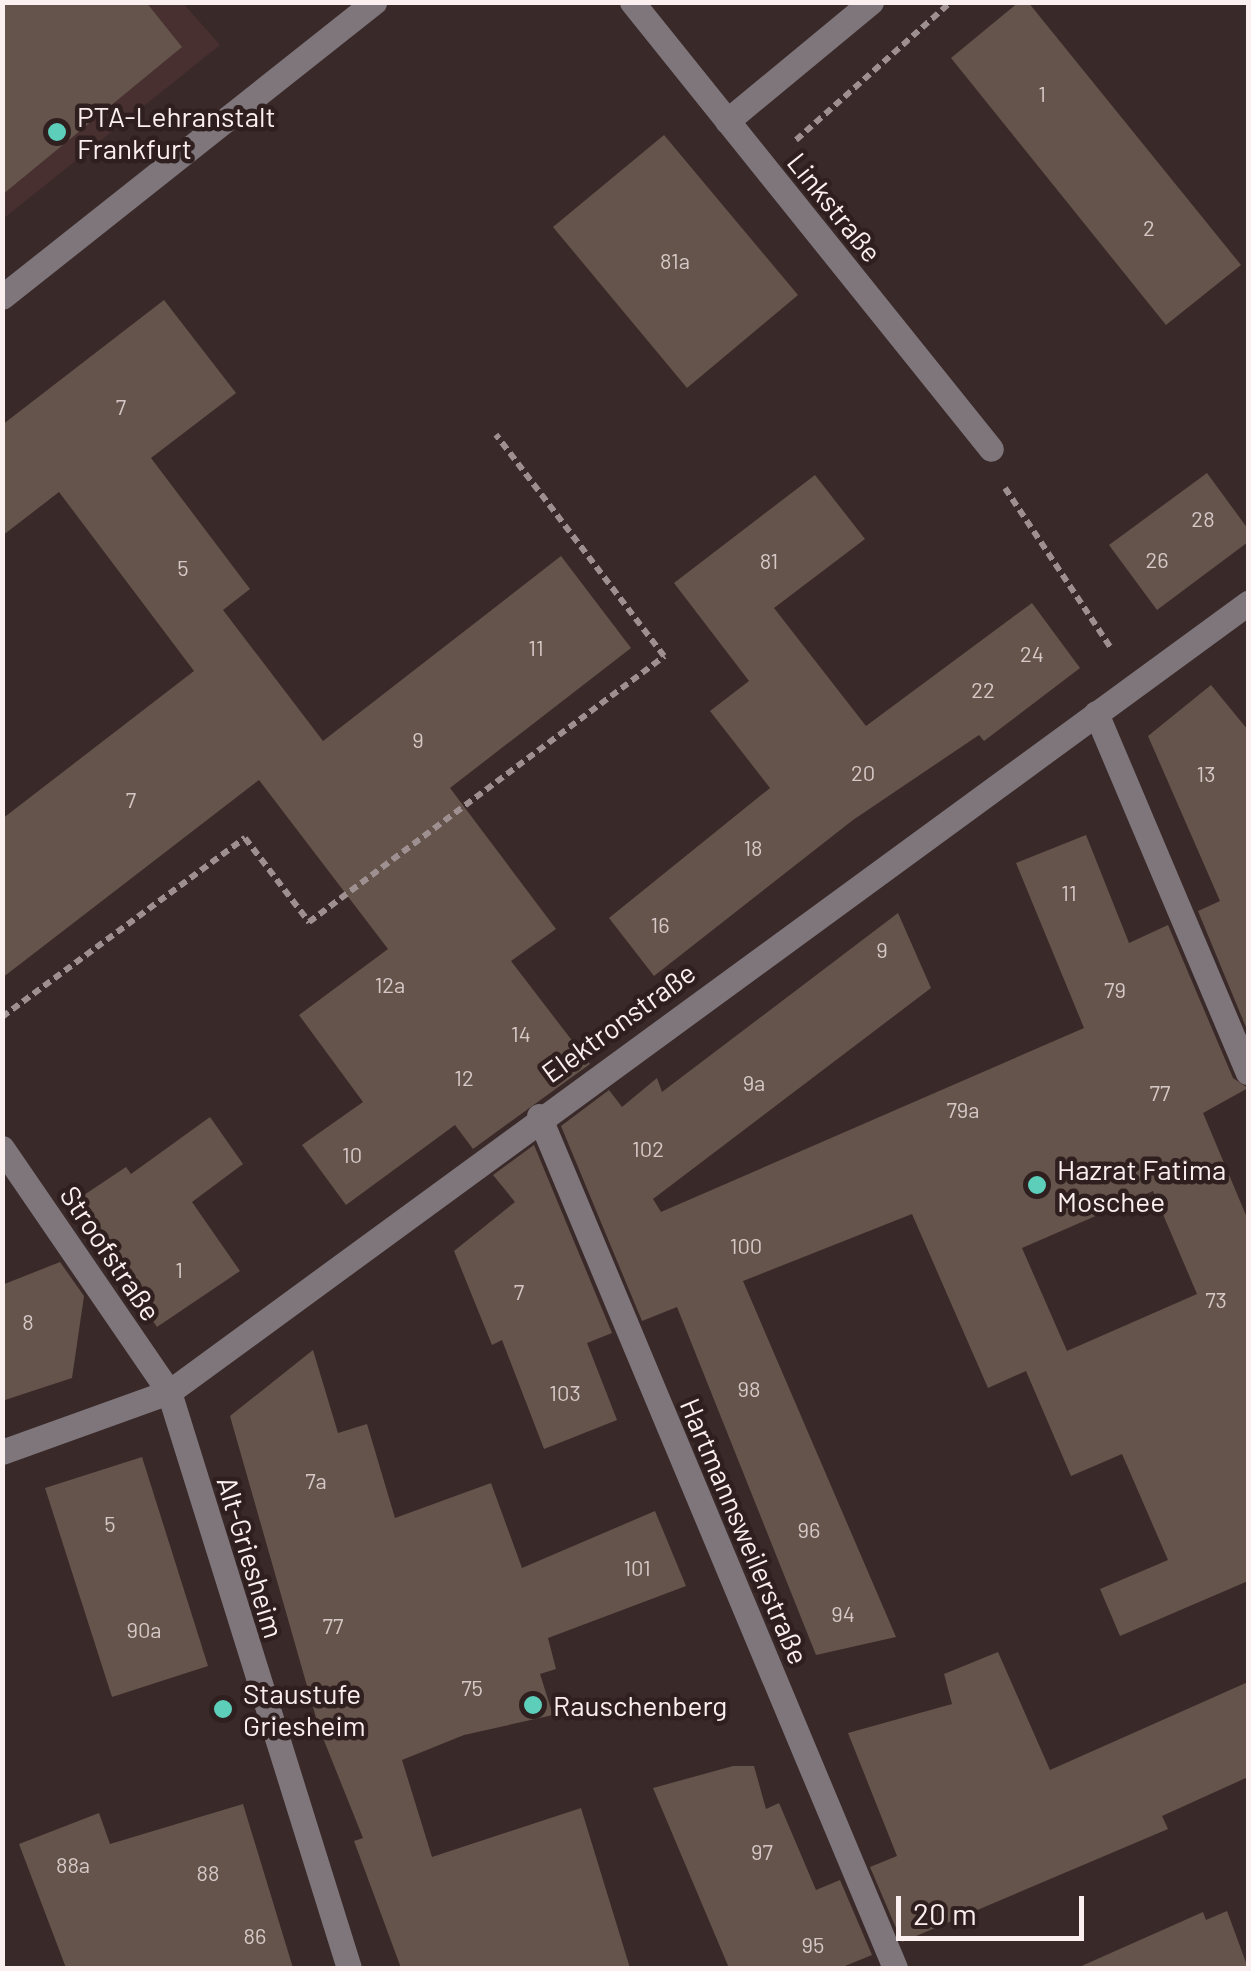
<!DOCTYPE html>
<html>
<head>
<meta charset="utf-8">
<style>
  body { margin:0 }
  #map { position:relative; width:1251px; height:1971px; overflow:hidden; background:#3a2929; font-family:Barlow,sans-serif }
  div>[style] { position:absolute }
  .built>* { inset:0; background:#482f30 }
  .building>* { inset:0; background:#64544b }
  .path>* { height:6px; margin-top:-3px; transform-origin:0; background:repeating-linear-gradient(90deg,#9e9090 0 8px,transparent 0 13px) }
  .minor>* { height:25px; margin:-12.5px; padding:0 12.5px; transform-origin:12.5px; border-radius:12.5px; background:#7e767b }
  .dots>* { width:28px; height:28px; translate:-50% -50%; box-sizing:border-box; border:5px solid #2f1f1f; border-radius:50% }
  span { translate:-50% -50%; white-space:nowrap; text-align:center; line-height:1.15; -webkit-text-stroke:9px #2f1f1f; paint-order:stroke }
  .number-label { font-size:22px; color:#d5c8c6 }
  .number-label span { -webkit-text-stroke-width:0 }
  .poi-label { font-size:28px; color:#fbefef }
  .left { translate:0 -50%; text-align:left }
  .street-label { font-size:28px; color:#fbefef }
  .frame { position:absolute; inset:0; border:5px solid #fbefef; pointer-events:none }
  .scale { position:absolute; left:896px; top:1896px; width:188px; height:45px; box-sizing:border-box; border:5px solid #fbefef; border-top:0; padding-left:12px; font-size:30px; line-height:35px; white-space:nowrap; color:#fbefef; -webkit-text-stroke:8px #2f1f1f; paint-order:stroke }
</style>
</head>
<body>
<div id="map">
  <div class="built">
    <i style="clip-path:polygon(3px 3px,183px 3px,220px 45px,3px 219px)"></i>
  </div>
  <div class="building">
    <i style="clip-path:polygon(2px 2px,146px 2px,182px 47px,2px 195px)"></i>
    <i style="clip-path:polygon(1019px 2px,1028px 2px,1241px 265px,1166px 325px,951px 58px)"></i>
    <i style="clip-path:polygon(664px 135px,798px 295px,687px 388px,553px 227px)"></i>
    <i style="clip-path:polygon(164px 300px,236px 393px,151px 458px,250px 589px,223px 610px,323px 741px,561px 556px,631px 648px,450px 788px,556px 929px,511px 961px,590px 1064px,473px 1149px,455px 1125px,346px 1205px,302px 1145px,363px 1102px,299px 1015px,388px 949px,259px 780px,2px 978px,2px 819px,194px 671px,59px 492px,2px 536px,2px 425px)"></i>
    <i style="clip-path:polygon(1207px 473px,1248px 529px,1248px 542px,1157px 610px,1109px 545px)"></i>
    <i style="clip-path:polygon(815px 475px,865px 539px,774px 608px,866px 726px,1032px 603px,1080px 668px,984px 741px,979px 735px,853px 820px,654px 976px,609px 918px,770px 788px,710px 711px,749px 681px,674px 583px)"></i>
    <i style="clip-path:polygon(1211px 685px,1248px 730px,1248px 1032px,1198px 911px,1220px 901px,1148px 736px)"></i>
    <i style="clip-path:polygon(evenodd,1086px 835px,1129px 943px,1168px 925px,1233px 1078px,1248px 1088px,1203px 1113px,1248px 1220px,1248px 1581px,1120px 1636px,1100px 1589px,1168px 1560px,1122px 1454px,1071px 1476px,1026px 1371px,988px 1388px,912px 1214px,743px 1281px,896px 1637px,816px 1655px,677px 1307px,642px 1321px,561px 1126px,609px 1090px,622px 1107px,657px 1078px,662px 1092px,898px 913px,931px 988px,653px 1199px,661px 1212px,1084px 1028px,1016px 863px,1086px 835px,1153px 1191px,1197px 1294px,1067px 1351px,1022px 1248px,1153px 1191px)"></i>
    <i style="clip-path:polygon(210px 1117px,243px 1164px,192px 1202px,240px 1271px,157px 1327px,75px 1201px,126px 1167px,131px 1174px)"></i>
    <i style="clip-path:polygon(534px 1145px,612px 1333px,587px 1343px,617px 1420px,544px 1449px,502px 1340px,492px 1345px,454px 1251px,515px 1202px,493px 1175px)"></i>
    <i style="clip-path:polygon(60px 1262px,84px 1296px,72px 1378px,2px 1401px,2px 1285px)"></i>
    <i style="clip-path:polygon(313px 1350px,338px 1433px,367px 1424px,395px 1518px,491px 1483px,522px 1568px,655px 1511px,686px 1586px,548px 1638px,556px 1669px,540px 1674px,553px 1715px,464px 1735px,402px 1760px,432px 1857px,581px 1808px,630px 1968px,401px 1968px,354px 1841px,363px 1838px,319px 1728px,230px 1416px)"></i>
    <i style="clip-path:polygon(142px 1457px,208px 1666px,112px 1697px,45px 1488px)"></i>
    <i style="clip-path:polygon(998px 1652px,1050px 1770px,1248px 1682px,1248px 1777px,1162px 1816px,1168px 1829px,902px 1942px,870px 1867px,897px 1856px,848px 1733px,952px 1704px,944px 1674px)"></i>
    <i style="clip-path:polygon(733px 1766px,754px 1766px,766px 1809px,779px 1803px,816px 1890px,840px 1880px,872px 1955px,840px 1968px,729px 1968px,653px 1788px)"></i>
    <i style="clip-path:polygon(243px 1804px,293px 1968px,66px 1968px,19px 1844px,99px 1813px,110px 1844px)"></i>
    <i style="clip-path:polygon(1227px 1911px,1248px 1968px,1077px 1968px,1203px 1912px,1206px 1920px)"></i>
  </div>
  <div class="path">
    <i style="left:796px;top:140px;width:208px;rotate:-41.7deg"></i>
    <i style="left:1005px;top:488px;width:192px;rotate:56.5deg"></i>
    <i style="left:2px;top:1017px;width:302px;rotate:-36.4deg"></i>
    <i style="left:245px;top:838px;width:106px;rotate:52.7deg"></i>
    <i style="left:309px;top:922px;width:444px;rotate:-36.8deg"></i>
    <i style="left:664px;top:656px;width:278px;rotate:-127.2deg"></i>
  </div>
  <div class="minor">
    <i style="left:632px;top:2px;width:573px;rotate:51.23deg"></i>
    <i style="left:727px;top:121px;width:187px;rotate:-39.6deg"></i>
    <i style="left:2px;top:297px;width:475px;rotate:-38.4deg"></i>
    <i style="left:1096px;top:713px;width:390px;rotate:67.1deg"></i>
    <i style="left:539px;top:1116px;width:923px;rotate:67.32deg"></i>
    <i style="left:2px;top:1148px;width:296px;rotate:55.6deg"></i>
    <i style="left:169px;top:1392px;width:603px;rotate:72.65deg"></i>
    <i style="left:2px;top:1452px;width:177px;rotate:-19.8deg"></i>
    <i style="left:169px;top:1392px;width:1337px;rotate:-36.18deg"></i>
  </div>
  <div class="dots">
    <i style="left:57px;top:132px;background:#5cceba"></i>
    <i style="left:1037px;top:1185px;background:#5cceba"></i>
    <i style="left:533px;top:1705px;background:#5cceba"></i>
    <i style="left:223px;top:1709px;background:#5cceba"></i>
  </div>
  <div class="number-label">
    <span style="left:1042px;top:94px">1</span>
    <span style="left:1149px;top:228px">2</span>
    <span style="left:675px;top:261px">81a</span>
    <span style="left:121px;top:407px">7</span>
    <span style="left:1203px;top:519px">28</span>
    <span style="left:1157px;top:560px">26</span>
    <span style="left:769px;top:561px">81</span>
    <span style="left:183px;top:568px">5</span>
    <span style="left:536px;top:648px">11</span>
    <span style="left:1032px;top:654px">24</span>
    <span style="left:983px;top:690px">22</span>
    <span style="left:418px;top:740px">9</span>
    <span style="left:863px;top:773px">20</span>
    <span style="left:1206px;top:774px">13</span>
    <span style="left:131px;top:800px">7</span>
    <span style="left:753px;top:848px">18</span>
    <span style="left:1069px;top:893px">11</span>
    <span style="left:660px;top:925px">16</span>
    <span style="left:882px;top:950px">9</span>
    <span style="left:390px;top:985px">12a</span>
    <span style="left:1115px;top:990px">79</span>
    <span style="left:521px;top:1034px">14</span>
    <span style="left:464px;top:1078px">12</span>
    <span style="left:754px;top:1083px">9a</span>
    <span style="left:1160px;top:1093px">77</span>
    <span style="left:963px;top:1110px">79a</span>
    <span style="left:648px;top:1149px">102</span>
    <span style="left:352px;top:1155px">10</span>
    <span style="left:746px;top:1246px">100</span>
    <span style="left:179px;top:1270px">1</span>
    <span style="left:519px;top:1292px">7</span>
    <span style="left:1216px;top:1300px">73</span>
    <span style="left:28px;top:1322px">8</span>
    <span style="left:749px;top:1389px">98</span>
    <span style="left:565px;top:1393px">103</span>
    <span style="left:316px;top:1481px">7a</span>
    <span style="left:110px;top:1524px">5</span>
    <span style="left:809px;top:1530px">96</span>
    <span style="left:637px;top:1568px">101</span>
    <span style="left:843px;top:1614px">94</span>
    <span style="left:333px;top:1626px">77</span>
    <span style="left:144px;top:1630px">90a</span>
    <span style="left:472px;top:1688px">75</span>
    <span style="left:762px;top:1852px">97</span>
    <span style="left:73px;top:1865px">88a</span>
    <span style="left:208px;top:1873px">88</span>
    <span style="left:255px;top:1936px">86</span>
    <span style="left:813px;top:1945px">95</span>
  </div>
  <div class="poi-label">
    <span class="left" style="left:77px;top:132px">PTA-Lehranstalt<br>Frankfurt</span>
    <span class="left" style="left:1057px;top:1185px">Hazrat Fatima<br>Moschee</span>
    <span class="left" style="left:243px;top:1709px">Staustufe<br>Griesheim</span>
    <span class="left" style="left:553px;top:1705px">Rauschenberg</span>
  </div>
  <div class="street-label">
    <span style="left:835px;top:207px;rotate:51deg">Linkstraße</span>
    <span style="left:618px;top:1022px;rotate:-36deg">Elektronstraße</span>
    <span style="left:111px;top:1253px;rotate:56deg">Stroofstraße</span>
    <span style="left:745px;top:1531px;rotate:67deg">Hartmannsweilerstraße</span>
    <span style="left:251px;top:1557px;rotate:73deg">Alt-Griesheim</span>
  </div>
  <div class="frame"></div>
  <div class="scale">20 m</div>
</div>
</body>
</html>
